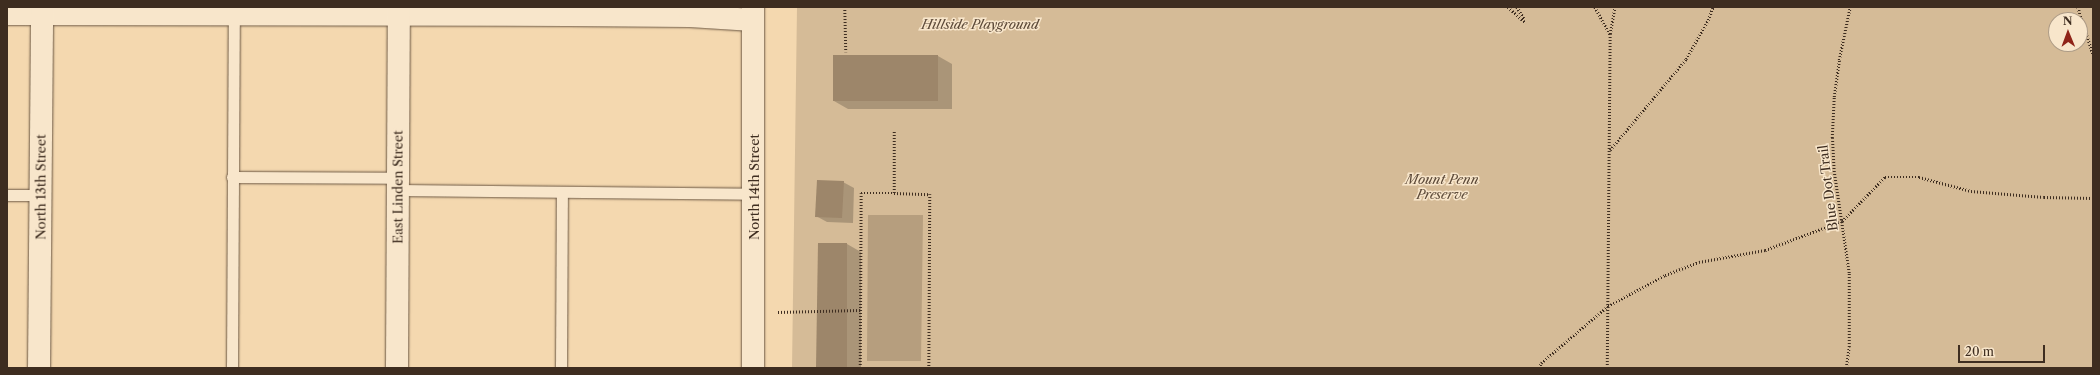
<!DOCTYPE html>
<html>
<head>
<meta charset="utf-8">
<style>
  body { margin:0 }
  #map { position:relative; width:2100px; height:375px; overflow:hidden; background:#f4d8af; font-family:"Libre Caslon Text",serif }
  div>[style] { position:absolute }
  .green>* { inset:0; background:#d5bb97 }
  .water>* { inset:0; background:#b69e7e }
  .shadow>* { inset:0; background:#0003 }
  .building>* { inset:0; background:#9d866a }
  .path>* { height:2.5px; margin-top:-1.25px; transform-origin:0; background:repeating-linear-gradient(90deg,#3e2d20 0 1px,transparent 0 3px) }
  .roads { filter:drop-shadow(0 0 1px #6c5844) drop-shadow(0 0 1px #6c5844) }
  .lane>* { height:11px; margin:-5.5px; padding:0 5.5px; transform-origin:5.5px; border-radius:5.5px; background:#f8e6cb }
  .street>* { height:22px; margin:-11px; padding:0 11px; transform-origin:11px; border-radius:11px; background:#f8e6cb }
  .secondary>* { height:22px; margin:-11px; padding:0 11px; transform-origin:11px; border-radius:11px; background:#f8e6cb }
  span { translate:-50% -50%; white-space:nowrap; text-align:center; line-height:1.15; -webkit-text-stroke:3px #f8e6cb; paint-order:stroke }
  .park-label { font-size:13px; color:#5c4938; font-style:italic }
  .street-label { font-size:13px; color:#3e2d20 }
  .frame { position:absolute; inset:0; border:8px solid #3e2d20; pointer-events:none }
  .north { position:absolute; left:2048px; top:12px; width:40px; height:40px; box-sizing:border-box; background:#f8e6cb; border:1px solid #ae9c87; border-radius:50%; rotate:359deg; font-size:11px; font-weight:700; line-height:16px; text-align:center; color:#3e2d20 }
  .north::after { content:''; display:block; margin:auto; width:14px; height:18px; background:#8f2418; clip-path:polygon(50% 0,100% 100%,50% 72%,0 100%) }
  .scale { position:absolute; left:1958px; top:345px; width:87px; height:18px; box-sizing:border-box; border:2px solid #3e2d20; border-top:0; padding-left:5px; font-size:12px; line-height:14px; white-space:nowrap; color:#3e2d20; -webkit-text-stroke:3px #f8e6cb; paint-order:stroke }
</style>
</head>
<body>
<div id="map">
  <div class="green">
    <i style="clip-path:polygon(evenodd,797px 7px,2093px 7px,2093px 368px,792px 368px,797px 7px,2056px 20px,2080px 20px,2080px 44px,2056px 44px,2056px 20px)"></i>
  </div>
  <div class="water">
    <i style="clip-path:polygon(868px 215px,923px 215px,921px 361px,867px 361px)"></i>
  </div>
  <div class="shadow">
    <i style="clip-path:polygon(938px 56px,952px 64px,952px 109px,848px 109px,834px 101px)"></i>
    <i style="clip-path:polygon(843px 182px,854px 188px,853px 223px,827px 222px,816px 216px)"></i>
    <i style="clip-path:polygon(847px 244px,861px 252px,861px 368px,817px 368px)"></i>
  </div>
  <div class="building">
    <i style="clip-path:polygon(833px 55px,938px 55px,938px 101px,833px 101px)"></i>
    <i style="clip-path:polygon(817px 180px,844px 181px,842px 218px,815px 217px)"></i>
    <i style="clip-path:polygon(818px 243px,847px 243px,847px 368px,816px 368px)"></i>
  </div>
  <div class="path">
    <i style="left:845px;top:7px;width:45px;rotate:88.7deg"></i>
    <i style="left:1508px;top:7px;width:24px;rotate:42deg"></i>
    <i style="left:1517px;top:7px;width:15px;rotate:58deg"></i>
    <i style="left:1595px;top:7px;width:31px;rotate:61deg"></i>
    <i style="left:2078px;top:7px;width:49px;rotate:72.3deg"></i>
    <i style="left:1610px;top:150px;width:119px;rotate:-50.1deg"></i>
    <i style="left:1686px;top:59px;width:45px;rotate:-60.6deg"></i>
    <i style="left:1708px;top:20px;width:14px;rotate:-69deg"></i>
    <i style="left:894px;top:193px;width:62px;rotate:-90deg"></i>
    <i style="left:778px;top:312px;width:82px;rotate:-1.4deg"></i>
    <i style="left:860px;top:368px;width:175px;rotate:-89.7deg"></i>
    <i style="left:861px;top:193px;width:33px"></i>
    <i style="left:894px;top:193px;width:36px;rotate:2deg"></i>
    <i style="left:930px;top:194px;width:174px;rotate:90.3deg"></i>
    <i style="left:1539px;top:368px;width:5px;rotate:-68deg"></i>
    <i style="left:1541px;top:363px;width:88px;rotate:-40.4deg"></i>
    <i style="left:1608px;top:306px;width:65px;rotate:-28.5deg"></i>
    <i style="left:1665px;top:275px;width:36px;rotate:-21deg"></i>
    <i style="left:1699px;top:262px;width:67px;rotate:-10.3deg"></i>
    <i style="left:1765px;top:250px;width:82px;rotate:-20.6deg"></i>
    <i style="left:1842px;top:221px;width:62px;rotate:-45.7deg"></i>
    <i style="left:1885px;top:177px;width:34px"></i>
    <i style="left:1919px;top:177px;width:54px;rotate:15.1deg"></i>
    <i style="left:1971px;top:191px;width:73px;rotate:4.7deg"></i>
    <i style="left:2044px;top:197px;width:49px;rotate:1.2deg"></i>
    <i style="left:1607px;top:368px;width:334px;rotate:-89.5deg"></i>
    <i style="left:1610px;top:34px;width:27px;rotate:-80deg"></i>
    <i style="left:1846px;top:368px;width:21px;rotate:-82deg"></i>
    <i style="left:1849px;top:347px;width:74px;rotate:-90deg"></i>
    <i style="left:1849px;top:273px;width:102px;rotate:-98.4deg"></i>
    <i style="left:1834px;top:172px;width:34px;rotate:-93deg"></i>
    <i style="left:1832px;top:138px;width:41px;rotate:-87.2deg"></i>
    <i style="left:1834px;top:97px;width:37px;rotate:-82deg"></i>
    <i style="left:1839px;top:60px;width:54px;rotate:-78.3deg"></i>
  </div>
  <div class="roads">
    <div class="lane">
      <i style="left:232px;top:177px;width:166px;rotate:0.3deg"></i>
      <i style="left:398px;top:190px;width:356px;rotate:0.6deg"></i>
      <i style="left:7px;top:195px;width:34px"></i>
      <i style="left:232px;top:368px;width:356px;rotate:-89.7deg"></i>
      <i style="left:561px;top:368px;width:176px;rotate:-89.7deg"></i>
    </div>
    <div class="street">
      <i style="left:7px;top:14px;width:562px;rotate:0.1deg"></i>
      <i style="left:569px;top:15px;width:121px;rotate:0.5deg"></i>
      <i style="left:690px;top:16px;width:63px;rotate:3.6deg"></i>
      <i style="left:397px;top:368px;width:361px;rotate:-89.7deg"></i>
      <i style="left:753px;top:368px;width:361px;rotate:-90deg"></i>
    </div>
    <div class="secondary">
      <i style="left:39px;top:368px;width:361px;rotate:-89.5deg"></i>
    </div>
  </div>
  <div class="park-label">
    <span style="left:980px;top:24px">Hillside Playground</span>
    <span style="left:1442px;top:187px">Mount Penn<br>Preserve</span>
  </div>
  <div class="street-label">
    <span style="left:41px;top:187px;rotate:-90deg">North 13th Street</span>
    <span style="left:398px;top:187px;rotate:-90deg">East Linden Street</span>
    <span style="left:754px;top:187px;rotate:-90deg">North 14th Street</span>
    <span style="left:1828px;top:188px;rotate:-97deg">Blue Dot Trail</span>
  </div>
  <div class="frame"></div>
  <div class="north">N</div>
  <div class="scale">20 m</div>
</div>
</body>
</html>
